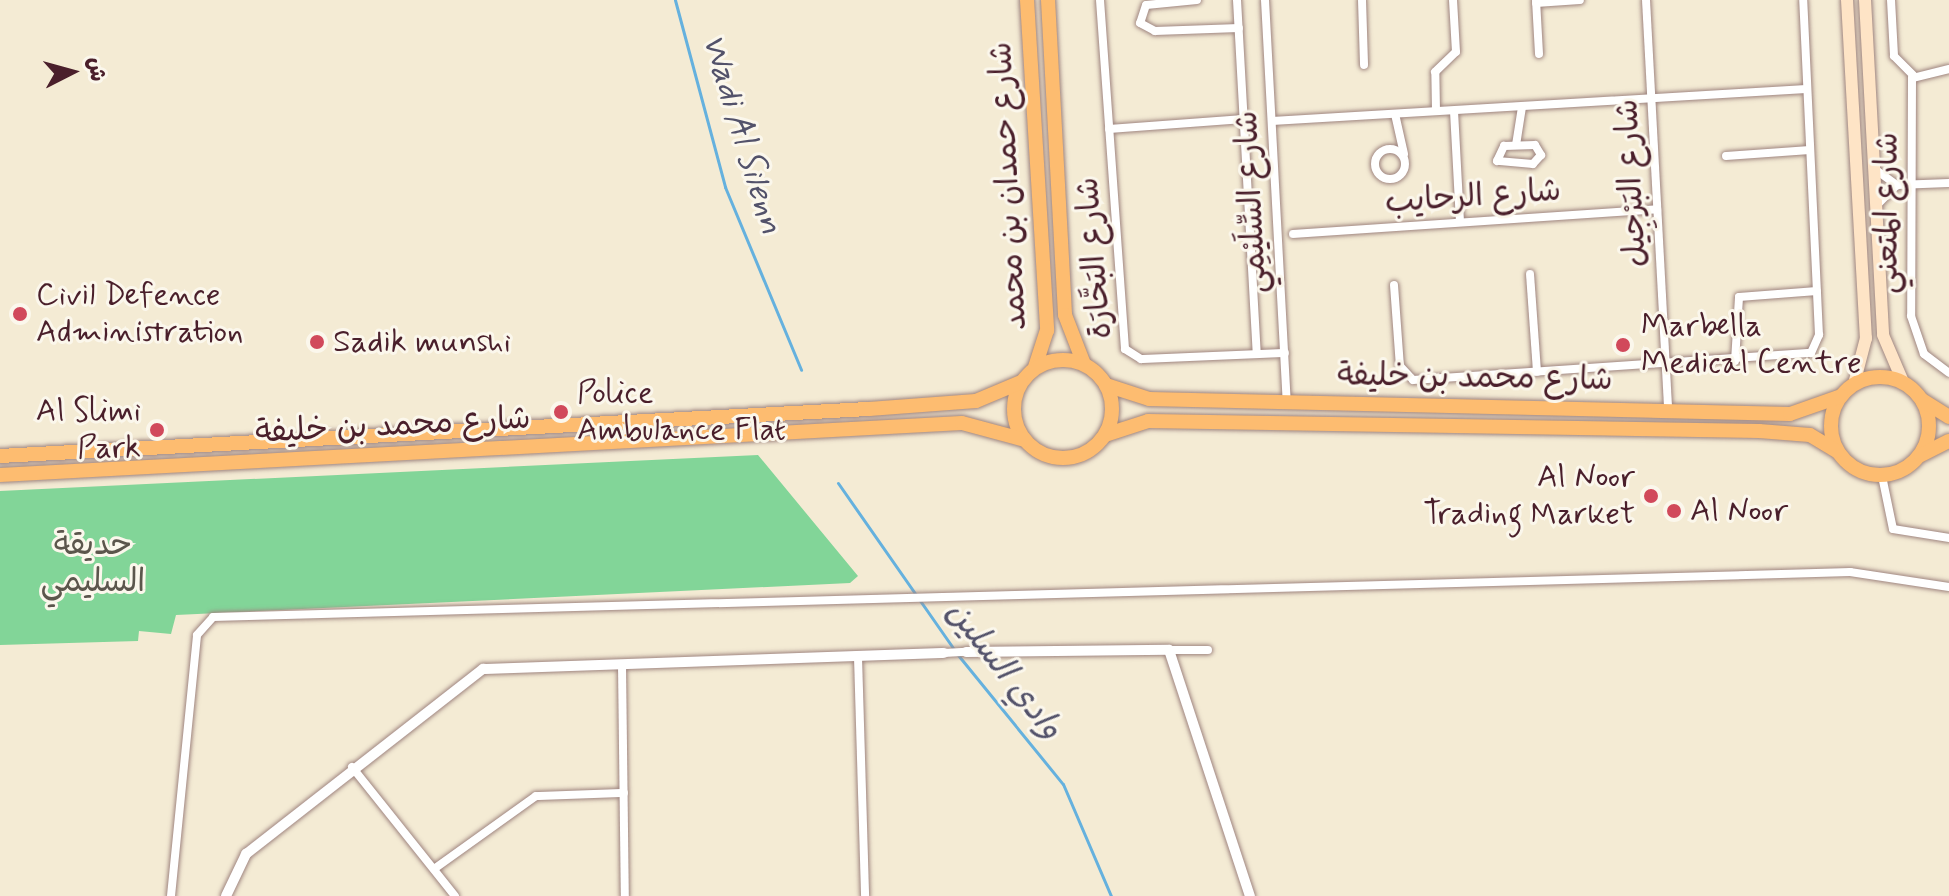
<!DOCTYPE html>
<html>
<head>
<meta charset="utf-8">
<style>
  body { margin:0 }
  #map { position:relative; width:1949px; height:896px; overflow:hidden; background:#f4ebd4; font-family:Mynerve,"Playpen Sans Arabic",sans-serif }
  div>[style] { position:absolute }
  .green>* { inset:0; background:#82d598 }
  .stream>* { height:3px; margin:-1.5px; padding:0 1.5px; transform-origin:1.5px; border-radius:1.5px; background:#65b1de }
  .roads { filter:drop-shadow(0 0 2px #9f8580) drop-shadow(0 0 2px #9f8580) }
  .minor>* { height:8px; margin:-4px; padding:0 4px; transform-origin:4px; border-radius:4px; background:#fff }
  .minor>.ring { margin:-4px; padding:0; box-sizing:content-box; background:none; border:8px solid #fff; border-radius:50% }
  .tertiary>* { height:10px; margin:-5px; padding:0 5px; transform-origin:5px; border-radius:5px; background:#fff }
  .secondary>* { height:12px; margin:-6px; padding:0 6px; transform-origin:6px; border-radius:6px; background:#fee4c6 }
  .primary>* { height:14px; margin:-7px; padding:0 7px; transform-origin:7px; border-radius:7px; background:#fdbc70 }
  .trunk>* { height:14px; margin:-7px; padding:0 7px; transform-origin:7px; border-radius:7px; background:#fdbc70 }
  .trunk>.ring { margin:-7px; padding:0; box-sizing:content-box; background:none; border:14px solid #fdbc70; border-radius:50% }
  .dots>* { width:22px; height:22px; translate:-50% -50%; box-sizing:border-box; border:4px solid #fbf7ec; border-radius:50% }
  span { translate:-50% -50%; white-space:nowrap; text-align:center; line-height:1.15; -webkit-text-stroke:6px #fbf7ec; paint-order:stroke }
  .street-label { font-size:32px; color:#4a1f2b }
  .poi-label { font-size:32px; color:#4a1f2b }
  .left { translate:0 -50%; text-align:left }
  .right { translate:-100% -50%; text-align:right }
  .park-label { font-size:32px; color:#5b564c }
  .water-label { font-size:34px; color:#53526a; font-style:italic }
  .north { position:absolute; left:32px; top:32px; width:80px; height:80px; -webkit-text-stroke:6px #fbf7ec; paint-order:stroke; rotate:84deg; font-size:22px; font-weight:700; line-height:32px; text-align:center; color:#4a1f2b }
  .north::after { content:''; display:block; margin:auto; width:28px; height:36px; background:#4a1f2b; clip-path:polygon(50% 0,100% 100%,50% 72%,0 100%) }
</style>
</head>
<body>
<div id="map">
  <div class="green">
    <i style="clip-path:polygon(758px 455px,858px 576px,850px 583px,176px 615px,171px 634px,139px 631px,138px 641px,0 645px,0 491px)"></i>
  </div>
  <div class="stream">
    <i style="left:675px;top:0;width:194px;rotate:75deg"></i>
    <i style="left:725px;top:187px;width:198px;rotate:67.4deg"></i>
    <i style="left:838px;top:483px;width:203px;rotate:55.1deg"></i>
    <i style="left:958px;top:655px;width:166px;rotate:50.9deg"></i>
    <i style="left:1063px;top:784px;width:122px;rotate:66.8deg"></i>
  </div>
  <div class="roads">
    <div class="minor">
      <i style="left:1100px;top:0;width:350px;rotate:85.9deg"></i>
      <i style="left:1125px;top:349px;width:19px;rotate:32deg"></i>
      <i style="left:1141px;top:359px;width:144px;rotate:-2.4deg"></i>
      <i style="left:1197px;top:0;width:51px;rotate:174.4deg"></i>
      <i style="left:1146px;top:5px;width:19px;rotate:108deg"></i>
      <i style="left:1140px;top:23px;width:17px;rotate:28deg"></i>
      <i style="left:1155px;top:31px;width:84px;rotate:-2deg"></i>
      <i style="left:1237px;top:0;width:354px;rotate:86.8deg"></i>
      <i style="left:1265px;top:0;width:403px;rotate:86.9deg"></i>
      <i style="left:1362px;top:0;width:65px;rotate:88.2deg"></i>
      <i style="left:1536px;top:0;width:54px;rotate:86.8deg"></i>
      <i style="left:1646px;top:0;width:412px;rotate:86.9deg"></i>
      <i style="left:1891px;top:0;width:56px;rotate:86.9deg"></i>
      <i style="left:1894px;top:56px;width:27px;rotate:45deg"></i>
      <i style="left:1536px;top:3px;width:44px;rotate:-3.9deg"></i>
      <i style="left:1949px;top:69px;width:38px;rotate:166deg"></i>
      <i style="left:1912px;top:78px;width:238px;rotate:90.2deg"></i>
      <i style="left:1911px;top:316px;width:40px;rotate:71.1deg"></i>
      <i style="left:1924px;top:354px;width:31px;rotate:37deg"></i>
      <i style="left:1436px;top:111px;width:39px;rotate:-91deg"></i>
      <i style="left:1435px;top:72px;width:29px;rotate:-44deg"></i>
      <i style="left:1456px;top:52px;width:52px;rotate:-93.3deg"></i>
      <i style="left:1454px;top:111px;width:110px;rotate:86.9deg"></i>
      <i style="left:1395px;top:114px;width:41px;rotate:77.3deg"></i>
      <i style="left:1272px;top:121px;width:535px;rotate:-3.43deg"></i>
      <i style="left:1109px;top:129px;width:135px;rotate:-4.2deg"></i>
      <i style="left:1516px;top:145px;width:39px;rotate:-81deg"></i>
      <i style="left:1535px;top:145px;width:12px;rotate:59deg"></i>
      <i style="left:1541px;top:155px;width:12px;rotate:132deg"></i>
      <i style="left:1533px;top:164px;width:36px;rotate:-175deg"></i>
      <i style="left:1497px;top:161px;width:17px;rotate:-65deg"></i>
      <i style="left:1504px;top:146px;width:31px;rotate:-2deg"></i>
      <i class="ring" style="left:1375px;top:149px;width:22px;height:22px"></i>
      <i style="left:1726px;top:156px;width:84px;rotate:-4.1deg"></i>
      <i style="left:1876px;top:170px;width:26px;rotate:36deg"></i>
      <i style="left:1897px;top:185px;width:52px;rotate:-2.2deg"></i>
      <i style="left:1876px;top:206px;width:30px;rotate:-45deg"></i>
      <i style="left:1293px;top:234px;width:365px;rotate:-3.9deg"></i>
      <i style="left:1530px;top:274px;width:98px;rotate:85.9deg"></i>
      <i style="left:1394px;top:285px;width:81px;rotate:85.8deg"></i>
      <i style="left:1400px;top:366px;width:19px;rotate:47deg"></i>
      <i style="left:1413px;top:380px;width:399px;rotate:-3.9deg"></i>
      <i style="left:1811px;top:353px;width:20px;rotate:-66deg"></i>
      <i style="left:1819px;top:335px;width:335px;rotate:-92.7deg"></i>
      <i style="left:1735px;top:361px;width:64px;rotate:-86.4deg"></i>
      <i style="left:1739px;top:297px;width:78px;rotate:-4.4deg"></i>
      <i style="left:1882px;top:476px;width:54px;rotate:78.3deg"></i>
      <i style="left:1893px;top:529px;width:57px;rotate:9.1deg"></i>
      <i style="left:1169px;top:650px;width:39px"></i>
      <i style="left:944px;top:653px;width:22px;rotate:-3deg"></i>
      <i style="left:858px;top:657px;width:239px;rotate:88.3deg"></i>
      <i style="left:622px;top:665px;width:231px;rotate:89.3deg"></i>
      <i style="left:352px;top:767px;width:165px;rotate:51.4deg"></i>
      <i style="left:434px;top:869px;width:125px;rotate:-35.6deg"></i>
      <i style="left:536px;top:796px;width:88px;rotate:-2deg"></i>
      <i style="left:171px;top:896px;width:262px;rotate:-84.3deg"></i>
      <i style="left:197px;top:635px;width:24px;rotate:-48deg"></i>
      <i style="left:213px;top:617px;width:1638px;rotate:-1.57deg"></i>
      <i style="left:1850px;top:572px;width:100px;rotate:8.6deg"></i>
    </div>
    <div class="tertiary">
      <i style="left:966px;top:652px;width:203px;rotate:-0.6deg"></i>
      <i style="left:1169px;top:650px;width:259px;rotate:71.8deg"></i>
      <i style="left:226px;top:896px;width:47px;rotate:-64.5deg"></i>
      <i style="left:246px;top:854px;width:301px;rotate:-38deg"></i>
      <i style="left:483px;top:669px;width:461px;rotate:-2deg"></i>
    </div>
    <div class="secondary">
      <i style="left:1847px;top:0;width:339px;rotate:86.8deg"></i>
      <i style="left:1866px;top:338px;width:48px;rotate:104.6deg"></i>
      <i style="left:1865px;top:0;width:335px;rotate:86.9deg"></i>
      <i style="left:1883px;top:335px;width:51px;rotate:66.9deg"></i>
    </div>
    <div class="primary">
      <i style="left:1027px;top:0;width:331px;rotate:86.5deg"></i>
      <i style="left:1047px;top:330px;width:39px;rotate:108deg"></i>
      <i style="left:1048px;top:0;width:315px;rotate:86.9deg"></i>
      <i style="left:1065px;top:315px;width:53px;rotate:68.8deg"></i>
    </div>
    <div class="trunk">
      <i class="ring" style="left:1014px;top:360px;width:84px;height:84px"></i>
      <i class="ring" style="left:1831px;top:377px;width:84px;height:84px"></i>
      <i style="left:1106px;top:385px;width:45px;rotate:18deg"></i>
      <i style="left:1149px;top:399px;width:641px;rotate:1.34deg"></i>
      <i style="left:1790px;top:414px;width:54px;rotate:-19.4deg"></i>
      <i style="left:1922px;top:400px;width:32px;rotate:32deg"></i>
      <i style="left:1105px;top:435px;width:45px;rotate:-18deg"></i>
      <i style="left:1148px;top:421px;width:611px;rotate:0.94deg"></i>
      <i style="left:1759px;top:431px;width:51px;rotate:4.5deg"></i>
      <i style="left:1810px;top:435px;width:31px;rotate:31deg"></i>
      <i style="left:1921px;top:455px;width:31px;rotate:-27deg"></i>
      <i style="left:0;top:456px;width:870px;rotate:-3.1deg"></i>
      <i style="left:869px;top:409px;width:107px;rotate:-4.3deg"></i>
      <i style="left:976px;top:401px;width:49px;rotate:-22.9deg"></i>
      <i style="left:0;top:475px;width:963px;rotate:-3.09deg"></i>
      <i style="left:962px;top:423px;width:65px;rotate:15.1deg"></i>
    </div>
  </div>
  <div class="dots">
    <i style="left:20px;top:314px;background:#d1495b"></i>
    <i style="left:317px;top:342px;background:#d1495b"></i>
    <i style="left:1623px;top:345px;background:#d1495b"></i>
    <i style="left:561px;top:412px;background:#d1495b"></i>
    <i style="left:157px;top:430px;background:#d1495b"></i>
    <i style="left:1651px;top:496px;background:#d1495b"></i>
    <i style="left:1674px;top:511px;background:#d1495b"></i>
  </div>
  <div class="street-label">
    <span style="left:1632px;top:183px;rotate:-93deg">شارع البَرْجِيل</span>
    <span style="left:1009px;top:186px;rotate:-93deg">شارع حمدان بن محمد</span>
    <span style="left:1473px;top:197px;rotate:-4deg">شارع الرحايب</span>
    <span style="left:1252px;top:202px;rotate:-93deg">شارع السِّلَيْمِي</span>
    <span style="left:1888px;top:213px;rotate:-90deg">شارع المتعني</span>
    <span style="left:1095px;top:258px;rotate:-95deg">شارع البَحَّارَة</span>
    <span style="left:1475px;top:378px;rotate:1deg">شارع محمد بن خليفة</span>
    <span style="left:393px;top:426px;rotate:-3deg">شارع محمد بن خليفة</span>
  </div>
  <div class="poi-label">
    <span class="left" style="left:36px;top:314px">Civil Defence<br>Administration</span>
    <span class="left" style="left:1641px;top:345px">Marbella<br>Medical Centre</span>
    <span class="left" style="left:333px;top:342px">Sadik munshi</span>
    <span class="left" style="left:577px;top:412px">Police<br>Ambulance Flat</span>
    <span class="right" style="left:141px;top:430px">Al Slimi<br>Park</span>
    <span class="right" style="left:1635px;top:496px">Al Noor<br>Trading Market</span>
    <span class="left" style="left:1690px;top:511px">Al Noor</span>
  </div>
  <div class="park-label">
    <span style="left:93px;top:564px">حديقة<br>السليمي</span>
  </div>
  <div class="water-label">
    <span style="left:742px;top:134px;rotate:73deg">Wadi Al Silenn</span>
    <span style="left:1004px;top:670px;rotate:52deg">وادي السلين</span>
  </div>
  <div class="north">ش</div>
</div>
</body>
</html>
